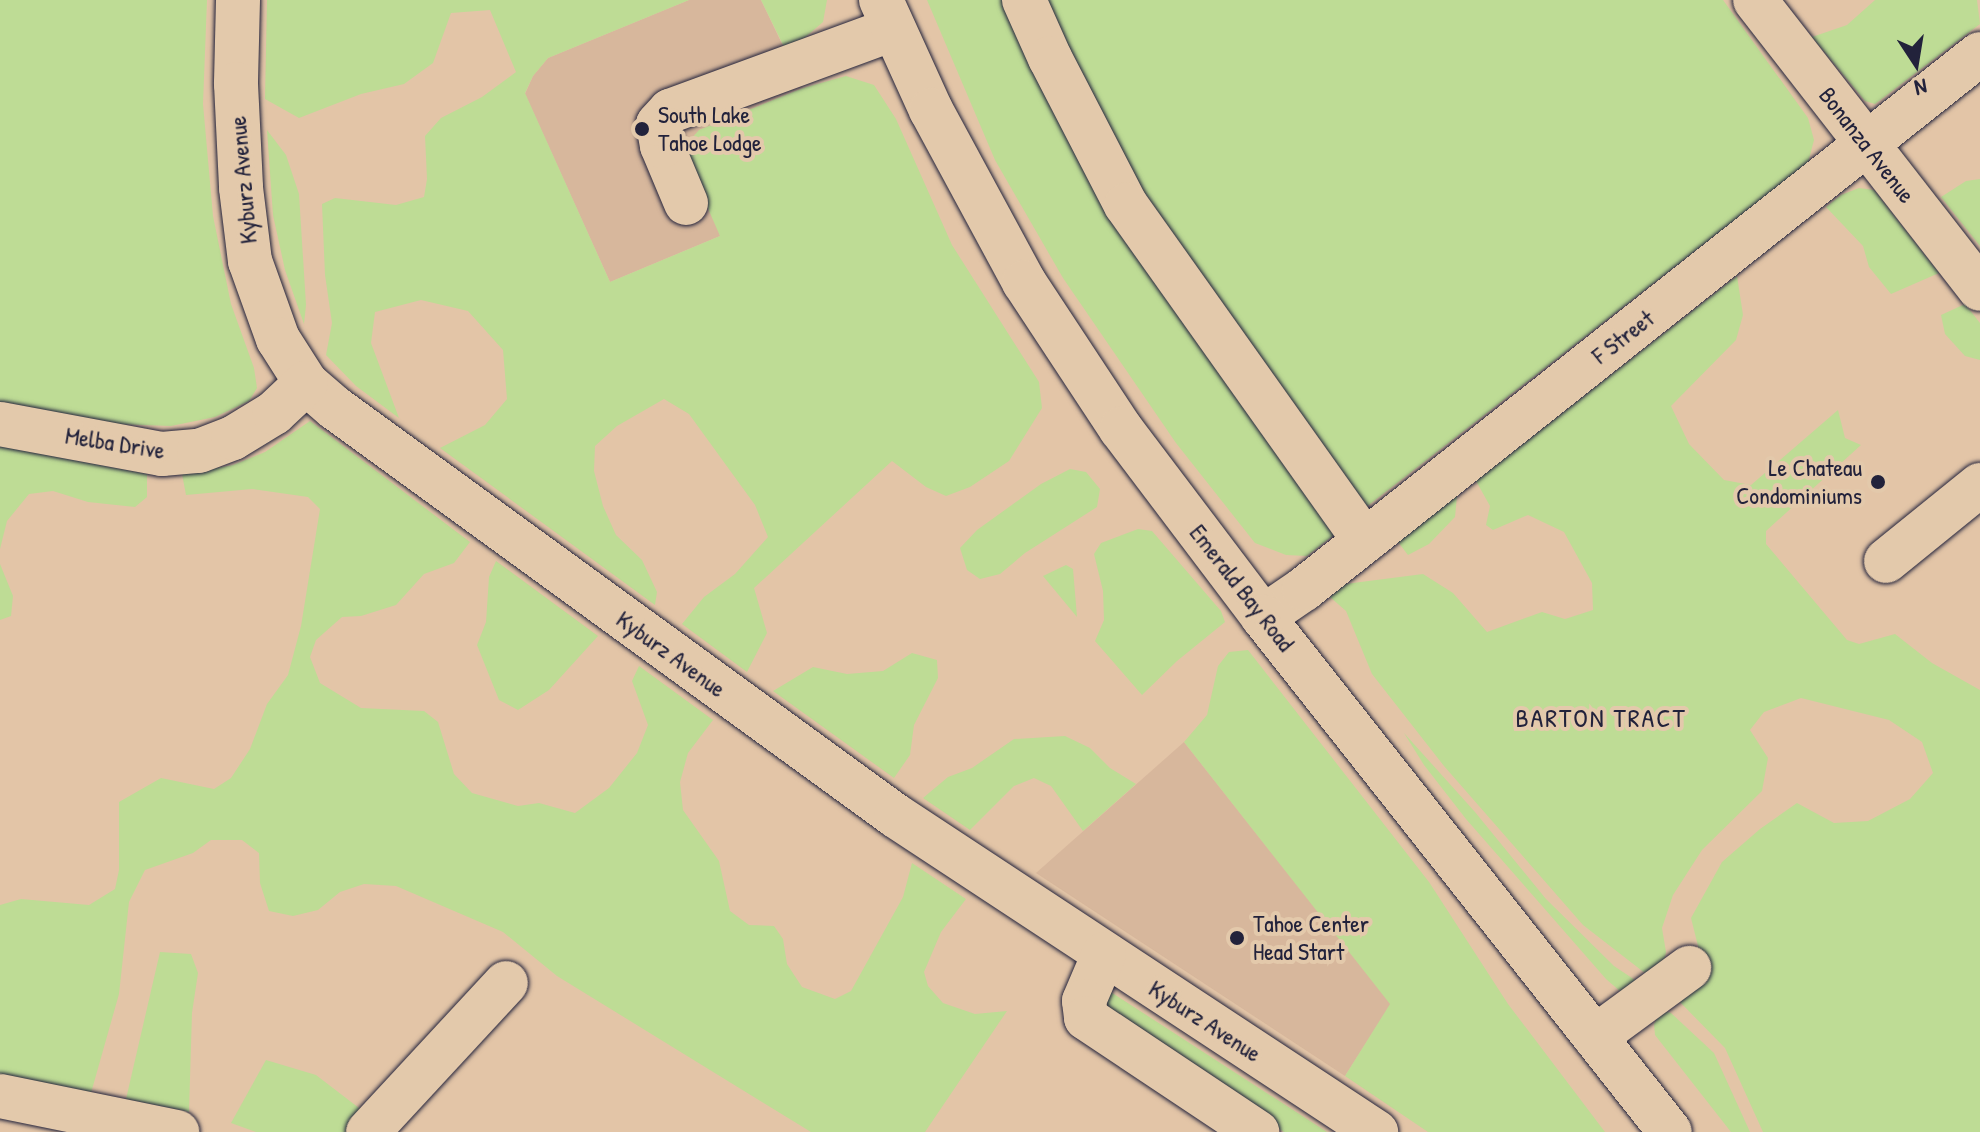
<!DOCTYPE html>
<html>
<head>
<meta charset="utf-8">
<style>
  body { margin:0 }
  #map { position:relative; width:1980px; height:1132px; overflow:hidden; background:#e3c5a7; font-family:"Patrick Hand",sans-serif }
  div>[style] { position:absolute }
  .built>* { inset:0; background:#d7b79c }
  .green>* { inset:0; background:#bedc95 }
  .roads { filter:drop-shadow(0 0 2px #22223b) drop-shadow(0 0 2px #22223b) }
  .minor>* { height:44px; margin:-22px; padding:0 22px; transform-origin:22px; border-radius:22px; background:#e3c9ab }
  .highway>* { height:44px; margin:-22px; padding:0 22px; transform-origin:22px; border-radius:22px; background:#e3c9ab }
  .dots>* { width:22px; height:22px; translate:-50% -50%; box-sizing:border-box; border:4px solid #e3c9ab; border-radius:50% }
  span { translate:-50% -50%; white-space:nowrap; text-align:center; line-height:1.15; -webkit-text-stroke:8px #e3c9ab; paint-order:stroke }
  .poi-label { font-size:24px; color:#22223b }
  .left { translate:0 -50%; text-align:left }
  .right { translate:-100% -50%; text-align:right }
  .street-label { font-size:24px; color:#22223b }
  .neighbourhood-label { font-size:26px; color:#22223b; letter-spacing:2px }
  .north { position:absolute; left:1876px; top:24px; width:80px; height:80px; -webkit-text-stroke:6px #e3c9ab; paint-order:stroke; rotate:168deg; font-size:22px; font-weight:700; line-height:32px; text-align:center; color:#22223b }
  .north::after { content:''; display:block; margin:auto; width:28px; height:36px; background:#22223b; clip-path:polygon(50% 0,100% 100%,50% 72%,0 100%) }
</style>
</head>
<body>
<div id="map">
  <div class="built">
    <i style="clip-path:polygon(689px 0,761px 0,803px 88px,699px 130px,720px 236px,610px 282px,525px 94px,533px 76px,548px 58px)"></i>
    <i style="clip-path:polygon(1184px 742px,1391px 1004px,1345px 1076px,1036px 873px)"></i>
  </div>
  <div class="green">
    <i style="clip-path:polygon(0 0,207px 0,203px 104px,213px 216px,231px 304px,254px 368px,257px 388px,249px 401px,215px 417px,171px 426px,112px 424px,0 402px)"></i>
    <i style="clip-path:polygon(267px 0,689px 0,548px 58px,533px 76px,525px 93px,610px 282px,720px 236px,682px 149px,699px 130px,803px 88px,846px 76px,874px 85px,896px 119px,952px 245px,1039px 382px,1042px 408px,1009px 461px,970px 487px,946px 496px,926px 487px,892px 461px,754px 588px,767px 633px,747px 672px,682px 624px,704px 597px,735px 574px,768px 537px,755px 505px,689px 414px,664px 399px,617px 426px,595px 446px,594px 471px,603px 506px,616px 535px,642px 560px,657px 592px,655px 605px,440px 448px,485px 425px,507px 399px,503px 350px,468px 311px,421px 300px,375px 312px,371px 343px,399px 418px,356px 386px,326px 355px,332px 323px,325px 275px,322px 204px,335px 198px,396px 205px,424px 197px,427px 179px,425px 136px,441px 118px,482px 97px,516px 72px,490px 10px,451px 13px,433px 63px,404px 84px,361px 94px,299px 118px,265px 99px)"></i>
    <i style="clip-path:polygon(761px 0,827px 0,823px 22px,787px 53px)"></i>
    <i style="clip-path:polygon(927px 0,1013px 0,1339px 531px,1307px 556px,1286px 555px,1255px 543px,1176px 443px,1063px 278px,995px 160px)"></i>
    <i style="clip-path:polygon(1035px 0,1723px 0,1808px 118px,1814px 140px,1808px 163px,1365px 508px,1152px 217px)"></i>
    <i style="clip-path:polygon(1875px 0,1977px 0,1980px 24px,1875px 104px,1865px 101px,1812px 37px,1847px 25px)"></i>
    <i style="clip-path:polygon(267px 130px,286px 155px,299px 194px,306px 305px,304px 324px,285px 270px,273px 215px)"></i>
    <i style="clip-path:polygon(1980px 179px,1980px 246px,1941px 197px,1966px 181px)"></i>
    <i style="clip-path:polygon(1859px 188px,1874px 190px,1939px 273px,1891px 294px,1869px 267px,1863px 246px,1826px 207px,1841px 195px)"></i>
    <i style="clip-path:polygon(1737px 276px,1743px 315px,1736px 340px,1671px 406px,1689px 444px,1724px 480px,1751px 485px,1838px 410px,1845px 438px,1861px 445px,1766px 531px,1766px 544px,1847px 640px,1859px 644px,1895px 634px,1932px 663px,1980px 690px,1980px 1132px,1763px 1132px,1725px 1048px,1676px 998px,1705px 974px,1691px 918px,1722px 862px,1760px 829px,1797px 803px,1834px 823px,1868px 821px,1910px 799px,1933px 773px,1922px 742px,1889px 720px,1801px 698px,1764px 712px,1750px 730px,1768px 758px,1762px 791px,1702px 850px,1673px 895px,1662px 928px,1666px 952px,1663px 966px,1650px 977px,1583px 925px,1444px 766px,1372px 674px,1346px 611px,1330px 597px,1345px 584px,1423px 574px,1453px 593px,1487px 632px,1542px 612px,1565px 619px,1593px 610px,1592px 583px,1564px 532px,1528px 515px,1493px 530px,1486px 525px,1490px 506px,1476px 481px)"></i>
    <i style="clip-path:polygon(1965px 304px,1980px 323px,1980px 360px,1965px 356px,1945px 334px,1941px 315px)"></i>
    <i style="clip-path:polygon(310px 421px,470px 542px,454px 563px,424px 574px,396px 605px,361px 616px,342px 617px,316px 640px,310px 657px,320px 683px,361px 708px,424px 711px,438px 722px,454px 774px,472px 793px,518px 806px,539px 803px,575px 813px,609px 788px,637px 753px,648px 725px,632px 681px,639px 666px,713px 720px,688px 753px,680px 782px,683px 810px,719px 861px,730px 911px,749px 925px,774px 926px,783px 939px,787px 964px,802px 987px,835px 999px,851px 991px,903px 897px,912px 863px,966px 899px,941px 932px,924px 972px,928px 986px,943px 1003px,975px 1014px,1007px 1011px,925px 1132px,811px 1132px,557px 976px,503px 932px,396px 886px,364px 884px,340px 892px,318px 910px,293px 916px,269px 911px,260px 883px,259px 853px,242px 840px,211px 840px,193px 853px,145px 870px,129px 902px,119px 994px,91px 1093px,0 1076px,0 905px,21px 899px,89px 905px,115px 889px,119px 870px,119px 802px,161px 778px,214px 789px,231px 778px,250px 749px,267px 704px,288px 675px,301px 626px,320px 509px,308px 497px,252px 489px,186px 495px,182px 474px,233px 465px,265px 452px)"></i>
    <i style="clip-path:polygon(0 446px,147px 474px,147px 497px,135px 507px,88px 502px,53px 491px,29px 494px,7px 521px,0 549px)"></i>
    <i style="clip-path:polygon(1070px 469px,1086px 472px,1100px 489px,1097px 507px,1025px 553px,1000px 574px,980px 579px,967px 570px,960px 548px,977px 530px,1041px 484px)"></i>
    <i style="clip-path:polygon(1457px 496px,1455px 517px,1429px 544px,1408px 555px,1398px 542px)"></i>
    <i style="clip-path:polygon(1138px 529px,1152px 531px,1221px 611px,1225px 622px,1177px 661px,1142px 695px,1095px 641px,1104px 620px,1103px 591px,1094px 554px,1101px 543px)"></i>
    <i style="clip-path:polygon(496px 561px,598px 636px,549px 690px,518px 710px,499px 700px,477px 645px,486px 622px,489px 577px)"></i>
    <i style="clip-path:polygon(0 564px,13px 596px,11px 616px,0 620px)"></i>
    <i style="clip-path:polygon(1066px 565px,1073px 569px,1077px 617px,1043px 576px)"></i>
    <i style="clip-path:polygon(1248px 650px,1429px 882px,1508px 1004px,1605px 1132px,1428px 1132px,1345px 1076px,1390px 1004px,1184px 742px,1207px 715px,1218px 666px,1229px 652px)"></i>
    <i style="clip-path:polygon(912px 653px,937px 660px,938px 678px,914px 725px,910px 755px,894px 778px,773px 691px,813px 667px,847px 674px,883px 671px)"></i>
    <i style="clip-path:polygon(1404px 733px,1475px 812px,1546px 899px,1614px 966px,1641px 984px,1621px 992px,1606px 979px,1466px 819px,1424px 765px)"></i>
    <i style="clip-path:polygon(1065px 736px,1090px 748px,1110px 768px,1136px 784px,1083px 831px,1051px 786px,1034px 778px,1014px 786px,970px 830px,923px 798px,948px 777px,972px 768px,1014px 739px)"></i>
    <i style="clip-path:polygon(160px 952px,191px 954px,198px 973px,192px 1013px,189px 1112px,126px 1099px)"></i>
    <i style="clip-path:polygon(1100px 985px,1327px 1132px,1284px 1132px,1108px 1020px)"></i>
    <i style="clip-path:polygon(1662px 1010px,1671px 1013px,1714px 1053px,1750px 1132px,1731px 1132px,1655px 1035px,1654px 1024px)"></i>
    <i style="clip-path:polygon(266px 1060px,316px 1075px,359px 1108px,355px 1125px,348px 1132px,256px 1132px,231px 1123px)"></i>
  </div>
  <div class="roads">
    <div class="minor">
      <i style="left:238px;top:0;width:84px;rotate:91.4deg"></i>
      <i style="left:236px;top:84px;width:104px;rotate:87.2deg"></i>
      <i style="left:241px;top:188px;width:74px;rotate:83deg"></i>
      <i style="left:250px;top:261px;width:83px;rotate:70.3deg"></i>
      <i style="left:278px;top:339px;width:52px;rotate:57.5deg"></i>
      <i style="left:306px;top:383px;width:38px;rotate:41deg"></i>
      <i style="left:335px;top:408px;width:694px;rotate:36.03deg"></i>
      <i style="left:896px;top:816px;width:575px;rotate:33.36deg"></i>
      <i style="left:1024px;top:0;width:64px;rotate:65.9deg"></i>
      <i style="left:1050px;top:58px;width:165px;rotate:62.7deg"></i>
      <i style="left:1126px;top:205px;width:412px;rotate:54.6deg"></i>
      <i style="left:1755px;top:0;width:366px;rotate:52.1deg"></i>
      <i style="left:686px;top:203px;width:62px;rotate:-112.8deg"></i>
      <i style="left:662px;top:146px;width:22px;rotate:-100deg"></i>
      <i style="left:658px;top:124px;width:18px;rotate:-47deg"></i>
      <i style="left:670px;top:111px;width:238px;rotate:-20.2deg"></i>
      <i style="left:0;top:424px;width:165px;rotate:10.5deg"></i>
      <i style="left:162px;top:454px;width:37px;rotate:-5deg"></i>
      <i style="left:199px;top:451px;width:36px;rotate:-21deg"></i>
      <i style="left:233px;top:438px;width:48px;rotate:-31.4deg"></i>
      <i style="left:274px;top:413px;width:44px;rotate:-43.2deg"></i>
      <i style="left:1886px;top:561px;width:121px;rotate:-39deg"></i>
      <i style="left:1263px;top:617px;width:50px;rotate:-34.3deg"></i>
      <i style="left:1304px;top:589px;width:862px;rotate:-38.36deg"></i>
      <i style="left:1104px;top:954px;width:51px;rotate:113.1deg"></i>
      <i style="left:1084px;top:1001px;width:17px;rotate:83deg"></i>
      <i style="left:1086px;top:1018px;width:206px;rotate:33.7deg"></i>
      <i style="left:1595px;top:1037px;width:117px;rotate:-36.3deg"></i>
      <i style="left:0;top:1096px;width:181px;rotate:11.5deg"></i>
      <i style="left:368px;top:1132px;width:203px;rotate:-47.2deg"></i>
    </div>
    <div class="highway">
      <i style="left:881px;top:0;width:121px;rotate:65.6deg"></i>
      <i style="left:931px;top:110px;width:196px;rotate:61.6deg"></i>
      <i style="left:1024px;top:282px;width:176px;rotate:56.6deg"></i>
      <i style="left:1121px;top:429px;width:236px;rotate:52.9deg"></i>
      <i style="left:1263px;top:617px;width:656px;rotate:51.68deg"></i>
    </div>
  </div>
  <div class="dots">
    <i style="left:642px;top:129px;background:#22223b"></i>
    <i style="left:1878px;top:482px;background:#22223b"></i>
    <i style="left:1237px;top:938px;background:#22223b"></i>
  </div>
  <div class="poi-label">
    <span class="left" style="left:658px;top:129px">South Lake<br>Tahoe Lodge</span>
    <span class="right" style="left:1862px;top:482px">Le Chateau<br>Condominiums</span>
    <span class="left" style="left:1253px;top:938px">Tahoe Center<br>Head Start</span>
  </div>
  <div class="street-label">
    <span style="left:1867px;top:145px;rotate:52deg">Bonanza Avenue</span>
    <span style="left:243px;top:180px;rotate:-95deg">Kyburz Avenue</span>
    <span style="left:1623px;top:337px;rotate:-38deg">F Street</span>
    <span style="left:115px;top:443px;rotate:9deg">Melba Drive</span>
    <span style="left:1242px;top:588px;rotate:52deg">Emerald Bay Road</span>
    <span style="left:671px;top:654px;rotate:36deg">Kyburz Avenue</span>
    <span style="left:1205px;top:1021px;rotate:33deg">Kyburz Avenue</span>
  </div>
  <div class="neighbourhood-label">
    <span style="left:1601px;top:718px">BARTON TRACT</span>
  </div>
  <div class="north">N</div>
</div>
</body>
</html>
